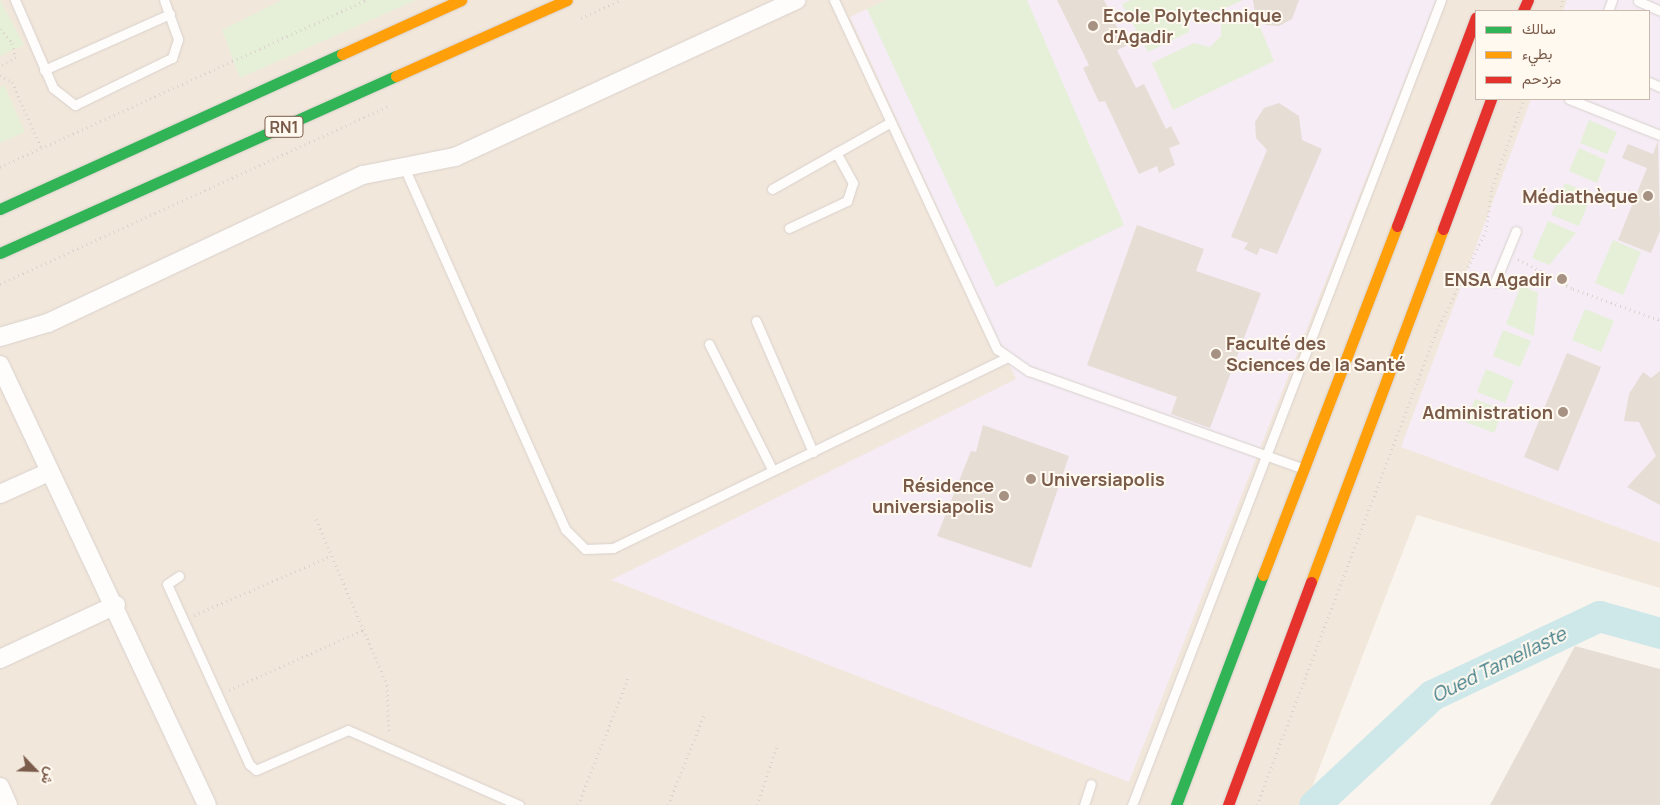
<!DOCTYPE html>
<html>
<head>
<meta charset="utf-8">
<style>
  body { margin:0 }
  #map { position:relative; width:1660px; height:805px; overflow:hidden; background:#f9f4ee; font-family:Manrope,Vazirmatn,sans-serif }
  div>[style] { position:absolute }
  .residential>* { inset:0; background:#f2e7db }
  .education>* { inset:0; background:#f5ecf5 }
  .green>* { inset:0; background:#e6f0d8 }
  .river>* { height:31px; margin:-15.5px; padding:0 15.5px; transform-origin:15.5px; border-radius:15.5px; background:#cee8ea }
  .building>* { inset:0; background:#e6ddd5 }
  .path>* { height:3px; margin-top:-1.5px; transform-origin:0; background:repeating-linear-gradient(90deg,#dbd3ce 0 1px,transparent 0 5px) }
  .roads { filter:drop-shadow(0 0 1px #d8d1cc) drop-shadow(0 0 1px #d8d1cc) }
  .lane>* { height:9px; margin:-4.5px; padding:0 4.5px; transform-origin:4.5px; border-radius:4.5px; background:#fefdfc }
  .street>* { height:18px; margin:-9px; padding:0 9px; transform-origin:9px; border-radius:9px; background:#fefdfc }
  .fast>* { height:11px; margin:-5.5px; padding:0 5.5px; transform-origin:5.5px; border-radius:5.5px; background:#30b455 }
  .slow>* { height:11px; margin:-5.5px; padding:0 5.5px; transform-origin:5.5px; border-radius:5.5px; background:#ff9f0a }
  .jam>* { height:11px; margin:-5.5px; padding:0 5.5px; transform-origin:5.5px; border-radius:5.5px; background:#e5322d }
  .dots>* { width:14px; height:14px; translate:-50% -50%; box-sizing:border-box; border:2px solid #fff9f0; border-radius:50% }
  span { translate:-50% -50%; white-space:nowrap; text-align:center; line-height:1.15; -webkit-text-stroke:4px #fff9f0; paint-order:stroke }
  .shield-label span { padding:1px 4px; background:#fff9f0; border:1px solid; border-radius:4px; -webkit-text-stroke-width:0 }
  .shield-label { font-size:16px; color:#7a5b4a; font-weight:700 }
  .poi-label { font-size:18px; color:#7a5b4a; font-weight:700 }
  .left { translate:0 -50%; text-align:left }
  .right { translate:-100% -50%; text-align:right }
  .water-label { font-size:19px; color:#3f7c87; font-style:italic }
  .legend { position:absolute; left:1475px; top:10px; width:175px; height:90px; box-sizing:border-box; background:#fff9f0; border:1px solid #cabaae; margin:0; padding:6px 9px; list-style:none; font-size:15px; color:#7a5b4a }
  .legend li { display:flex; align-items:center; gap:10px; height:25px }
  .legend b { width:25px; border:1px solid #cabaae }
  .north { position:absolute; left:10px; top:745px; width:50px; height:50px; -webkit-text-stroke:4px #fff9f0; paint-order:stroke; rotate:114deg; font-size:14px; font-weight:700; line-height:20px; text-align:center; color:#7a5b4a }
  .north::after { content:''; display:block; margin:auto; width:18px; height:22px; background:#7a5b4a; clip-path:polygon(50% 0,100% 100%,50% 72%,0 100%) }
</style>
</head>
<body>
<div id="map">
  <div class="residential">
    <i style="clip-path:polygon(evenodd,0 0,1660px 0,1660px 588px,1417px 515px,1305px 805px,0 805px,0 0,1476px 11px,1649px 11px,1649px 99px,1476px 99px,1476px 11px)"></i>
  </div>
  <div class="education">
    <i style="clip-path:polygon(886px 0,1436px 0,1129px 782px,611px 580px,1016px 379px,850px 17px)"></i>
    <i style="clip-path:polygon(1567px 0,1660px 0,1660px 543px,1401px 447px,1531px 99px,1649px 99px,1649px 11px,1563px 11px)"></i>
  </div>
  <div class="green">
    <i style="clip-path:polygon(0 0,24px 45px,0 56px)"></i>
    <i style="clip-path:polygon(282px 0,416px 0,240px 78px,222px 30px)"></i>
    <i style="clip-path:polygon(886px 0,1027px 0,1124px 225px,996px 287px,867px 9px)"></i>
    <i style="clip-path:polygon(1131px 0,1243px 0,1217px 12px,1200px 9px,1189px 20px,1189px 32px,1148px 52px,1122px 4px)"></i>
    <i style="clip-path:polygon(1253px 10px,1274px 61px,1173px 110px,1152px 63px,1194px 43px,1210px 47px,1221px 36px,1221px 24px)"></i>
    <i style="clip-path:polygon(4px 85px,25px 132px,0 143px,0 87px)"></i>
    <i style="clip-path:polygon(1589px 120px,1617px 132px,1607px 154px,1580px 143px)"></i>
    <i style="clip-path:polygon(1579px 148px,1606px 160px,1597px 183px,1569px 171px)"></i>
    <i style="clip-path:polygon(1565px 183px,1592px 194px,1579px 226px,1551px 215px)"></i>
    <i style="clip-path:polygon(1548px 221px,1576px 233px,1549px 265px,1532px 258px)"></i>
    <i style="clip-path:polygon(1613px 240px,1641px 252px,1623px 295px,1595px 283px)"></i>
    <i style="clip-path:polygon(1521px 285px,1538px 293px,1534px 336px,1506px 324px)"></i>
    <i style="clip-path:polygon(1585px 309px,1614px 321px,1601px 352px,1572px 340px)"></i>
    <i style="clip-path:polygon(1503px 330px,1531px 341px,1520px 367px,1493px 356px)"></i>
    <i style="clip-path:polygon(1486px 369px,1514px 381px,1505px 403px,1477px 392px)"></i>
    <i style="clip-path:polygon(1475px 399px,1503px 410px,1494px 433px,1466px 422px)"></i>
  </div>
  <div class="river">
    <i style="left:1314px;top:805px;width:161px;rotate:-43deg"></i>
    <i style="left:1432px;top:695px;width:185px;rotate:-25.3deg"></i>
    <i style="left:1599px;top:616px;width:63px;rotate:15.6deg"></i>
  </div>
  <div class="building">
    <i style="clip-path:polygon(1057px 0,1104px 0,1126px 46px,1117px 50px,1136px 88px,1144px 84px,1166px 129px,1171px 126px,1180px 144px,1169px 148px,1175px 165px,1159px 173px,1157px 166px,1139px 174px,1105px 101px,1099px 102px,1083px 68px,1089px 65px)"></i>
    <i style="clip-path:polygon(1253px 0,1299px 0,1292px 19px,1279px 26px,1266px 25px,1255px 13px)"></i>
    <i style="clip-path:polygon(1279px 103px,1299px 116px,1302px 140px,1322px 149px,1277px 254px,1260px 248px,1257px 255px,1244px 249px,1248px 243px,1231px 237px,1267px 150px,1256px 138px,1255px 122px,1264px 108px)"></i>
    <i style="clip-path:polygon(1658px 141px,1660px 231px,1651px 253px,1618px 240px,1647px 168px,1622px 158px,1628px 144px,1653px 154px)"></i>
    <i style="clip-path:polygon(1137px 225px,1204px 249px,1196px 271px,1261px 293px,1210px 428px,1171px 414px,1177px 397px,1087px 365px)"></i>
    <i style="clip-path:polygon(1567px 353px,1601px 367px,1558px 471px,1524px 457px)"></i>
    <i style="clip-path:polygon(1660px 371px,1660px 505px,1627px 487px,1656px 456px,1639px 422px,1624px 421px,1629px 394px,1643px 372px,1651px 378px)"></i>
    <i style="clip-path:polygon(983px 425px,1069px 456px,1031px 568px,937px 536px,971px 451px,976px 452px)"></i>
    <i style="clip-path:polygon(1575px 646px,1660px 669px,1660px 805px,1490px 805px)"></i>
  </div>
  <div class="path">
    <i style="left:1559px;top:11px;width:12px;rotate:-70deg"></i>
    <i style="left:581px;top:18px;width:44px;rotate:-24.2deg"></i>
    <i style="left:0;top:29px;width:18px;rotate:49deg"></i>
    <i style="left:12px;top:43px;width:15px;rotate:74deg"></i>
    <i style="left:16px;top:57px;width:18px;rotate:151deg"></i>
    <i style="left:0;top:75px;width:14px;rotate:30deg"></i>
    <i style="left:12px;top:82px;width:71px;rotate:66deg"></i>
    <i style="left:0;top:167px;width:402px;rotate:-24.5deg"></i>
    <i style="left:1518px;top:259px;width:63px;rotate:28.6deg"></i>
    <i style="left:1573px;top:289px;width:92px;rotate:19.6deg"></i>
    <i style="left:0;top:284px;width:427px;rotate:-24.6deg"></i>
    <i style="left:316px;top:519px;width:181px;rotate:66.8deg"></i>
    <i style="left:387px;top:685px;width:49px;rotate:87.7deg"></i>
    <i style="left:194px;top:615px;width:149px;rotate:-23.3deg"></i>
    <i style="left:229px;top:690px;width:147px;rotate:-24.1deg"></i>
    <i style="left:578px;top:805px;width:136px;rotate:-68.4deg"></i>
    <i style="left:668px;top:805px;width:99px;rotate:-68.1deg"></i>
    <i style="left:757px;top:805px;width:65px;rotate:-71.3deg"></i>
    <i style="left:1257px;top:805px;width:508px;rotate:-69.25deg"></i>
    <i style="left:1437px;top:330px;width:110px;rotate:-63.7deg"></i>
    <i style="left:1486px;top:231px;width:43px;rotate:-82.1deg"></i>
    <i style="left:1492px;top:188px;width:95px;rotate:-70.2deg"></i>
  </div>
  <div class="roads">
    <div class="lane">
      <i style="left:15px;top:0;width:96px;rotate:66.6deg"></i>
      <i style="left:53px;top:88px;width:28px;rotate:38deg"></i>
      <i style="left:75px;top:105px;width:108px;rotate:-25.9deg"></i>
      <i style="left:172px;top:58px;width:20px;rotate:-72deg"></i>
      <i style="left:178px;top:39px;width:41px;rotate:-109.7deg"></i>
      <i style="left:834px;top:0;width:385px;rotate:65deg"></i>
      <i style="left:997px;top:349px;width:39px;rotate:35deg"></i>
      <i style="left:1029px;top:371px;width:290px;rotate:19.6deg"></i>
      <i style="left:1638px;top:1px;width:24px;rotate:24deg"></i>
      <i style="left:1608px;top:11px;width:12px;rotate:-70deg"></i>
      <i style="left:44px;top:70px;width:138px;rotate:-24deg"></i>
      <i style="left:1649px;top:82px;width:12px;rotate:24deg"></i>
      <i style="left:1569px;top:99px;width:98px;rotate:21.6deg"></i>
      <i style="left:404px;top:167px;width:396px;rotate:66deg"></i>
      <i style="left:565px;top:529px;width:28px;rotate:45deg"></i>
      <i style="left:585px;top:549px;width:28px;rotate:-2deg"></i>
      <i style="left:613px;top:548px;width:437px;rotate:-25.8deg"></i>
      <i style="left:772px;top:189px;width:134px;rotate:-29.4deg"></i>
      <i style="left:789px;top:228px;width:64px;rotate:-25deg"></i>
      <i style="left:847px;top:201px;width:19px;rotate:-72deg"></i>
      <i style="left:853px;top:183px;width:35px;rotate:-119deg"></i>
      <i style="left:1495px;top:282px;width:55px;rotate:-67.6deg"></i>
      <i style="left:756px;top:321px;width:143px;rotate:66.5deg"></i>
      <i style="left:709px;top:344px;width:140px;rotate:63.3deg"></i>
      <i style="left:179px;top:576px;width:14px;rotate:146deg"></i>
      <i style="left:167px;top:584px;width:198px;rotate:65.5deg"></i>
      <i style="left:249px;top:764px;width:9px;rotate:41deg"></i>
      <i style="left:256px;top:770px;width:100px;rotate:-23.5deg"></i>
      <i style="left:348px;top:730px;width:187px;rotate:23.7deg"></i>
      <i style="left:1084px;top:805px;width:22px;rotate:-72deg"></i>
      <i style="left:1132px;top:805px;width:862px;rotate:-69deg"></i>
    </div>
    <div class="street">
      <i style="left:0;top:337px;width:50px;rotate:-16.3deg"></i>
      <i style="left:48px;top:323px;width:348px;rotate:-25.2deg"></i>
      <i style="left:363px;top:175px;width:94px;rotate:-11.1deg"></i>
      <i style="left:455px;top:157px;width:376px;rotate:-24.7deg"></i>
      <i style="left:0;top:365px;width:486px;rotate:64.8deg"></i>
      <i style="left:0;top:494px;width:54px;rotate:-24.2deg"></i>
      <i style="left:0;top:659px;width:128px;rotate:-25deg"></i>
      <i style="left:0;top:787px;width:20px;rotate:66deg"></i>
    </div>
    <div class="fast">
      <i style="left:0;top:209px;width:375px;rotate:-24.4deg"></i>
      <i style="left:0;top:253px;width:434px;rotate:-24.1deg"></i>
      <i style="left:1176px;top:805px;width:246px;rotate:-69.3deg"></i>
    </div>
    <div class="slow">
      <i style="left:342px;top:54px;width:131px;rotate:-24.4deg"></i>
      <i style="left:396px;top:76px;width:187px;rotate:-24deg"></i>
      <i style="left:1263px;top:575px;width:374px;rotate:-69deg"></i>
      <i style="left:1311px;top:582px;width:377px;rotate:-69.5deg"></i>
    </div>
    <div class="jam">
      <i style="left:1523px;top:11px;width:12px;rotate:-66deg"></i>
      <i style="left:1397px;top:226px;width:223px;rotate:-69.3deg"></i>
      <i style="left:1443px;top:229px;width:139px;rotate:-69.7deg"></i>
      <i style="left:1228px;top:805px;width:238px;rotate:-69.6deg"></i>
    </div>
  </div>
  <div class="dots">
    <i style="left:1093px;top:26px;background:#a69183"></i>
    <i style="left:1648px;top:196px;background:#a69183"></i>
    <i style="left:1562px;top:279px;background:#a69183"></i>
    <i style="left:1216px;top:354px;background:#a69183"></i>
    <i style="left:1563px;top:412px;background:#a69183"></i>
    <i style="left:1031px;top:479px;background:#a69183"></i>
    <i style="left:1004px;top:496px;background:#a69183"></i>
  </div>
  <div class="shield-label">
    <span style="left:284px;top:127px">RN1</span>
  </div>
  <div class="poi-label">
    <span class="left" style="left:1103px;top:26px">Ecole Polytechnique<br>d'Agadir</span>
    <span class="right" style="left:1638px;top:196px">Médiathèque</span>
    <span class="right" style="left:1552px;top:279px">ENSA Agadir</span>
    <span class="left" style="left:1226px;top:354px">Faculté des<br>Sciences de la Santé</span>
    <span class="right" style="left:1553px;top:412px">Administration</span>
    <span class="left" style="left:1041px;top:479px">Universiapolis</span>
    <span class="right" style="left:994px;top:496px">Résidence<br>universiapolis</span>
  </div>
  <div class="water-label">
    <span style="left:1499px;top:665px;rotate:-26deg">Oued Tamellaste</span>
  </div>
  <ul class="legend">
  <li><b style="height:6px;background:#30b455"></b>سالك</li>
  <li><b style="height:6px;background:#ff9f0a"></b>بطيء</li>
  <li><b style="height:6px;background:#e5322d"></b>مزدحم</li>
  </ul>
  <div class="north">ش</div>
</div>
</body>
</html>
